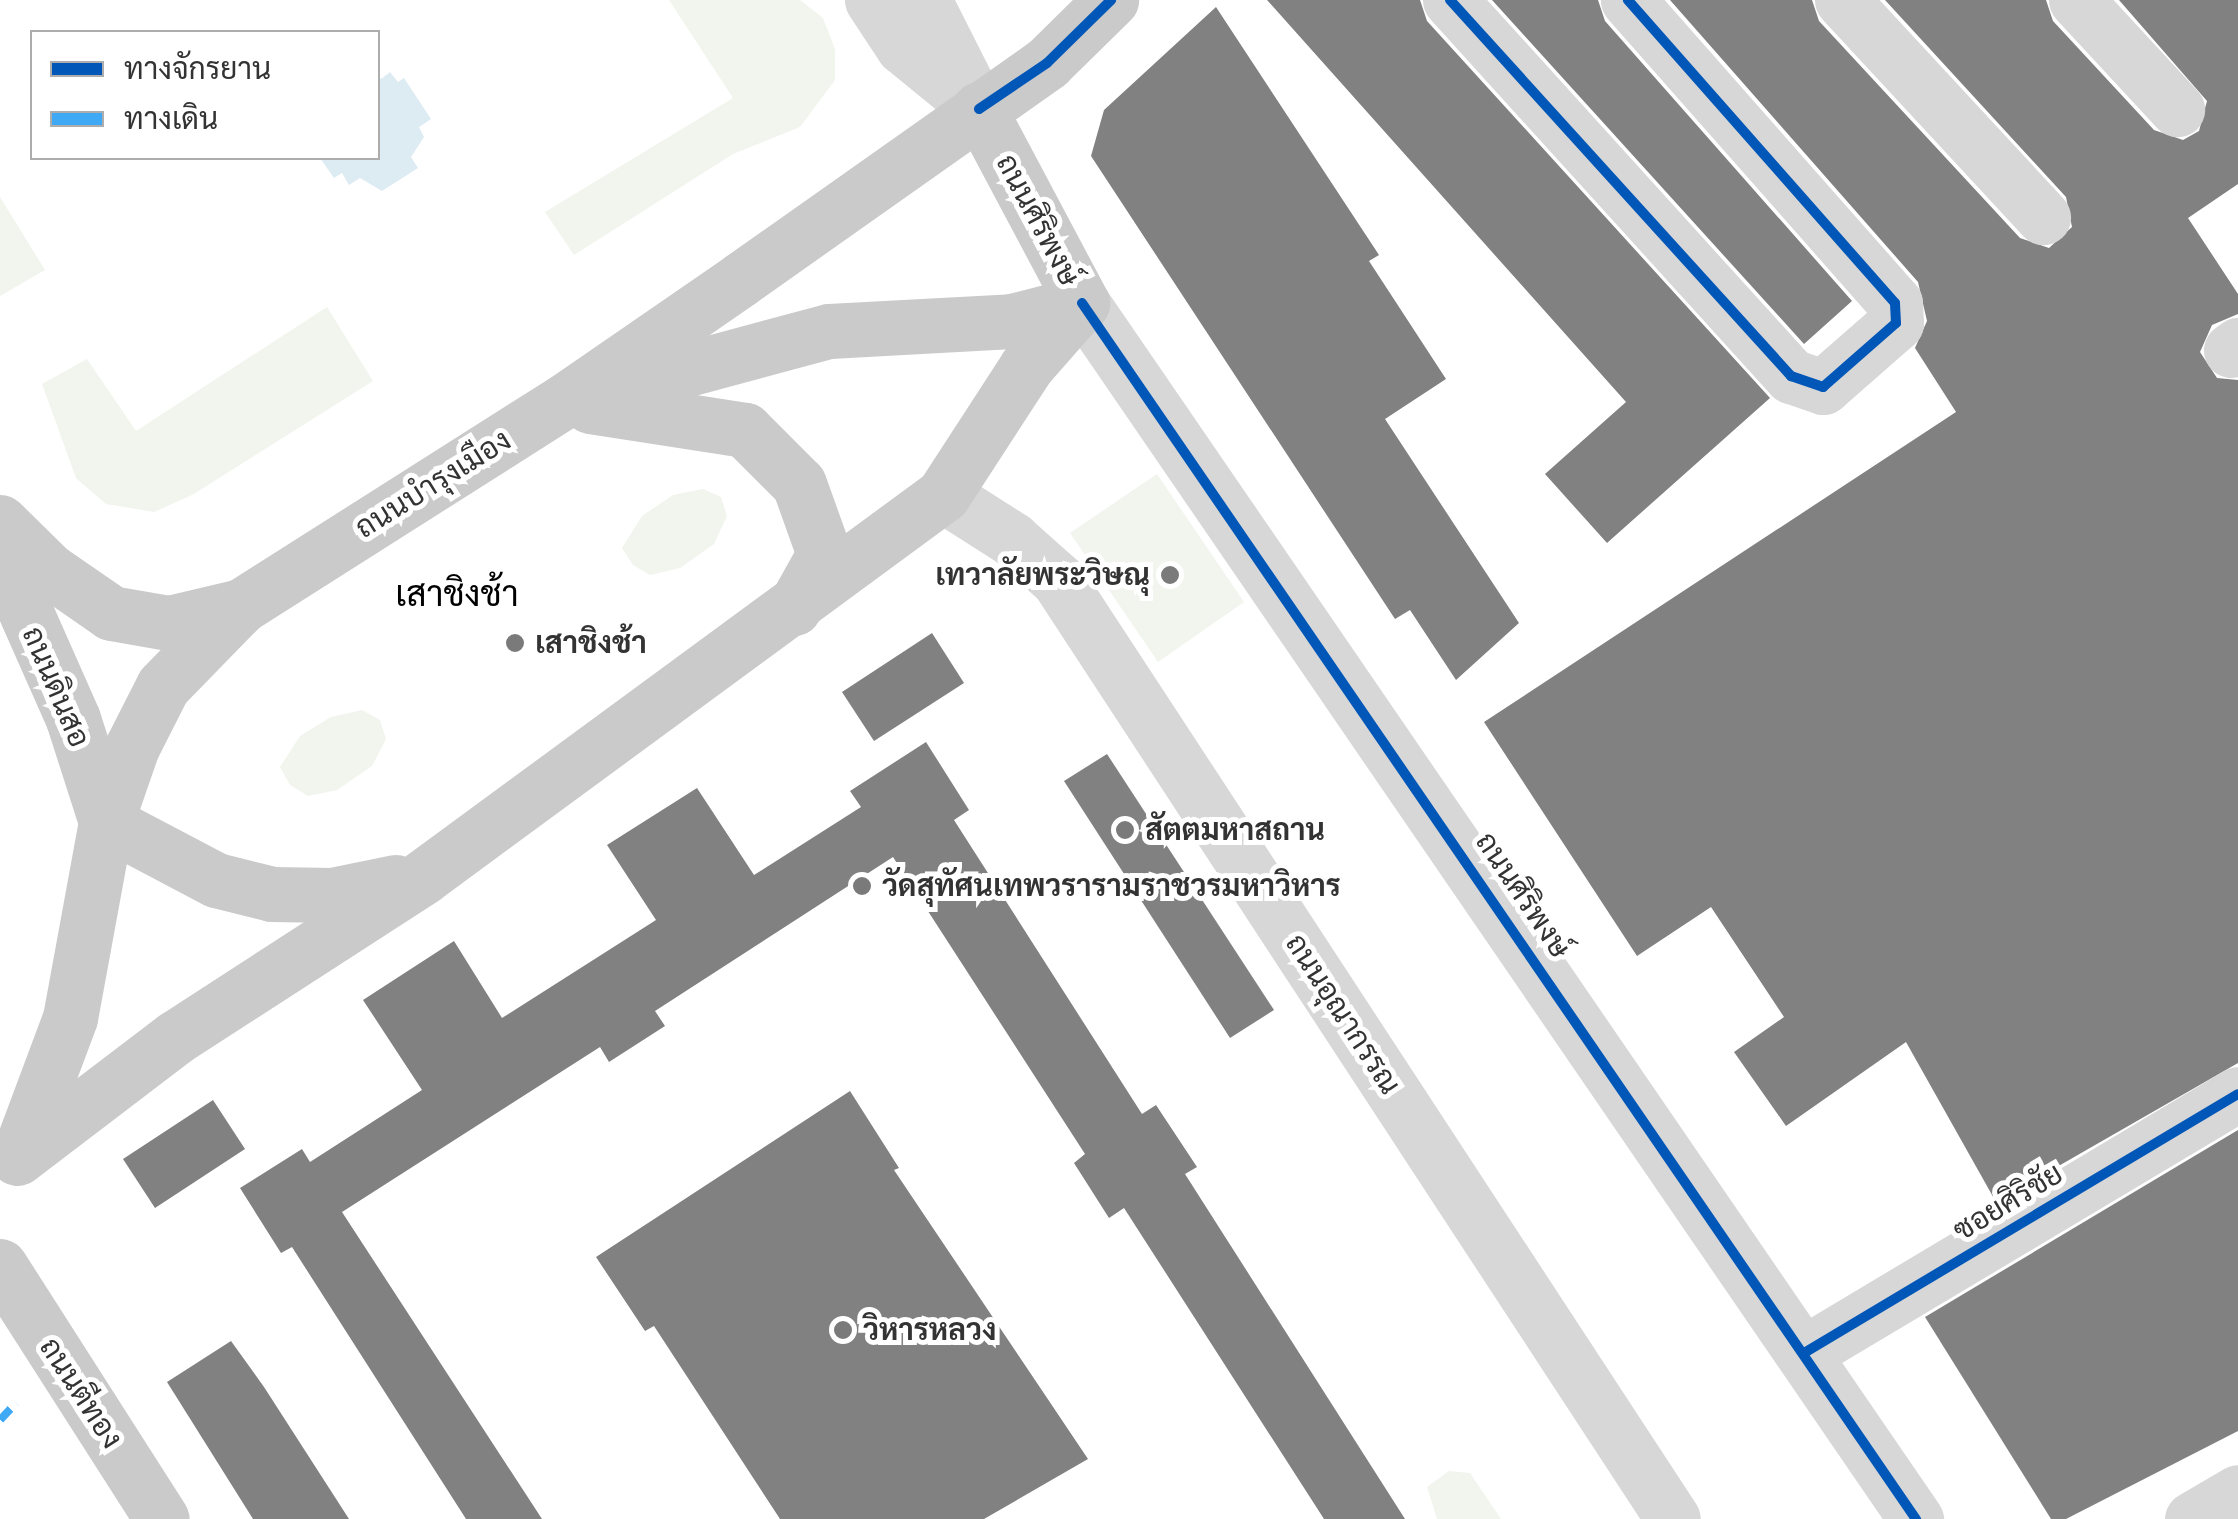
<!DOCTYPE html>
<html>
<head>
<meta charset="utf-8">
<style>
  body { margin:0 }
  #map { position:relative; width:2238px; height:1519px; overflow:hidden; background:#fff; font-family:Poppins,Sarabun,sans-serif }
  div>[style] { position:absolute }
  .green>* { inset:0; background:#f1f5ed }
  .water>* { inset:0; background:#ddebf3 }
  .building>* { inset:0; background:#818181 }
  .minor>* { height:55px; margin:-27.5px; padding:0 27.5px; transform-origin:27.5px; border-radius:27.5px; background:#d7d7d7 }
  .major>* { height:55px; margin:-27.5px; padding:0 27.5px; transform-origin:27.5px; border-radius:27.5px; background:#cacaca }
  .quiet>* { height:8px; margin-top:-4px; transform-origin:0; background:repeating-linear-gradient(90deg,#3fa9f5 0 15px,transparent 0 23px) }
  .cycleway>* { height:10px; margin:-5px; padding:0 5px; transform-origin:5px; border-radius:5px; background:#0057b8 }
  .dots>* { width:28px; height:28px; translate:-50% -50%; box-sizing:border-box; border:5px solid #fff; border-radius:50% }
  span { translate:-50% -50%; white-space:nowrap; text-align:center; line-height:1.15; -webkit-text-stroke:10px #fff; paint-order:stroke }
  .street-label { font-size:30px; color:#333 }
  .poi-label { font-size:30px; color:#333; font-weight:700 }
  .right { translate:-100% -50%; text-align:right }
  .left { translate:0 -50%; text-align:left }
  .quarter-label { font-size:35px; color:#000 }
  .legend { position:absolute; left:30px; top:30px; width:350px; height:130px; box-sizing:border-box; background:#fff; border:2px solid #adadad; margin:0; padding:12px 18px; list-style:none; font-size:30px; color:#333 }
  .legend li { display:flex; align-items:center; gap:20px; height:50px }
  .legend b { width:50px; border:2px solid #adadad }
</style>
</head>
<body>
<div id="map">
  <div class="green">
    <i style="clip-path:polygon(669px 0,800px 0,823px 18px,835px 49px,835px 80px,800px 127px,733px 154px,574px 255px,545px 212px,733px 98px)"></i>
    <i style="clip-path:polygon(0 197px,45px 270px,0 296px)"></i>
    <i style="clip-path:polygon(327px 307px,373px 381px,192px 495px,154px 512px,106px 504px,76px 478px,42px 384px,87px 359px,136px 431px)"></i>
    <i style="clip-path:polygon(1157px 474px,1244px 602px,1158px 662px,1070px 533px)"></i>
    <i style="clip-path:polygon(703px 489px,721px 497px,727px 516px,714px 544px,680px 568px,650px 575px,633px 565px,622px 548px,642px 516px,673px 495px)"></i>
    <i style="clip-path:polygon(362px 710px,380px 720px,386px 739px,372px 766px,337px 790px,308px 796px,290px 785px,280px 767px,300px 736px,331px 717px)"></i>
    <i style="clip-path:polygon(1449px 1471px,1470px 1473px,1501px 1519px,1437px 1519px,1427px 1487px)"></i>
  </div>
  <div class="water">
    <i style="clip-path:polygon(390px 72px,398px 82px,404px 78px,431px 119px,419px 127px,424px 137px,411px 157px,418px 168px,382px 191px,360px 178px,349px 185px,342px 173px,334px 178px,320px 158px,378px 158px,378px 74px,381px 79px)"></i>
  </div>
  <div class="building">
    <i style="clip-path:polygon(1267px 0,1420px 0,1427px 21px,1770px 398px,1607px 543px,1545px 474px,1626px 402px)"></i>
    <i style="clip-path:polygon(1492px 0,1598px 0,1605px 21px,1852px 301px,1804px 344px)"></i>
    <i style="clip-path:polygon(1670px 0,1812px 0,1819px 21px,2020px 238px,2049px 248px,2072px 227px,2066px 197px,1885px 0,2046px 0,2053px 21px,2154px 130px,2183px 140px,2199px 131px,2207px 101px,2119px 0,2238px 0,2238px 184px,2188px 218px,2238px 294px,2238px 314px,2212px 325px,2200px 352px,2217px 378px,2238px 380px,2238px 1063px,1996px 1202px,1906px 1042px,1786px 1126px,1734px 1052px,1784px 1017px,1711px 907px,1637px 956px,1484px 722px,1956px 412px,1915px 348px,1927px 321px,1918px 282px)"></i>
    <i style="clip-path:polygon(1216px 7px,1379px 255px,1369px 261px,1446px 379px,1385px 419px,1519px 623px,1456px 680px,1410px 610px,1395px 619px,1091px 156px,1104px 110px)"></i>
    <i style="clip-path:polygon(932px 633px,964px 683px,874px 741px,842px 692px)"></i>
    <i style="clip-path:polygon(926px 742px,969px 810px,954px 820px,1142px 1114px,1156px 1105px,1197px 1167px,1185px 1174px,1405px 1519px,1324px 1519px,1124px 1208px,1109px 1218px,1074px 1163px,1085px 1154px,893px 857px,655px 1011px,665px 1026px,609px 1062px,600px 1047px,342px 1212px,542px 1519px,466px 1519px,292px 1247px,281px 1253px,240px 1188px,302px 1149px,310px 1162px,422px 1090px,363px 1000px,454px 941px,502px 1018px,656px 920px,607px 845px,697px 788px,754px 875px,861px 807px,850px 791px)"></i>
    <i style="clip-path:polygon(1107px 754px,1274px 1010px,1230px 1038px,1064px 781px)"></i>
    <i style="clip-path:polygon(850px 1091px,899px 1168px,894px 1170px,1088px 1459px,984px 1519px,780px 1519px,654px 1326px,645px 1331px,596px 1257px)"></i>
    <i style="clip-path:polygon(213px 1100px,245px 1149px,155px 1208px,123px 1159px)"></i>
    <i style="clip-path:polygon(2238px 1130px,2238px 1431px,2066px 1519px,2051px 1519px,1925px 1317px)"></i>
    <i style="clip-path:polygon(231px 1341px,264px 1387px,349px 1519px,253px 1519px,167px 1382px)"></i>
  </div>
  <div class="minor">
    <i style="left:872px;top:0;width:56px;rotate:56.6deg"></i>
    <i style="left:903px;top:47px;width:98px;rotate:39.2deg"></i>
    <i style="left:924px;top:0;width:102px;rotate:63.2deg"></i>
    <i style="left:1450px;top:0;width:508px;rotate:47.79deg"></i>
    <i style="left:1791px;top:376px;width:34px;rotate:19deg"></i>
    <i style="left:1823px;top:387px;width:97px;rotate:-41.2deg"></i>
    <i style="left:1896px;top:323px;width:20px;rotate:-93deg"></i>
    <i style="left:1895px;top:303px;width:404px;rotate:-131.4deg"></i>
    <i style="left:1842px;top:0;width:296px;rotate:47.2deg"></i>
    <i style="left:2076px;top:0;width:149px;rotate:47.2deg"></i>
    <i style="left:1082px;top:303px;width:1475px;rotate:55.56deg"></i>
    <i style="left:2231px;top:350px;width:9px;rotate:-36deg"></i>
    <i style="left:943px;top:495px;width:82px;rotate:32.5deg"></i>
    <i style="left:1012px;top:539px;width:62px;rotate:41.7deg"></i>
    <i style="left:1058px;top:580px;width:1122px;rotate:56.78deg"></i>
    <i style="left:1804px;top:1353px;width:505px;rotate:-30.83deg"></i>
    <i style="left:2192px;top:1519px;width:53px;rotate:-30.4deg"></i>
  </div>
  <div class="major">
    <i style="left:979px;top:109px;width:220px;rotate:62deg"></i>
    <i style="left:595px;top:394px;width:242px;rotate:-15.1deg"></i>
    <i style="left:829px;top:331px;width:183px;rotate:-3.1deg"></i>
    <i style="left:1012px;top:321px;width:72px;rotate:-14.4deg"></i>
    <i style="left:590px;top:406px;width:157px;rotate:8.8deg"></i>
    <i style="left:745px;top:430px;width:76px;rotate:45deg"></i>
    <i style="left:799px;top:484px;width:74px;rotate:70.3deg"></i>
    <i style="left:824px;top:554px;width:62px;rotate:119.1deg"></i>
    <i style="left:0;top:522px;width:69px;rotate:44.4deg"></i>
    <i style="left:49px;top:570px;width:75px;rotate:34.7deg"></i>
    <i style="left:111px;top:613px;width:59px;rotate:9.8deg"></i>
    <i style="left:169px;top:623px;width:74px;rotate:-13.3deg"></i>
    <i style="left:0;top:554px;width:180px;rotate:66.1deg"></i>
    <i style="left:73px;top:719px;width:108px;rotate:72.2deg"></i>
    <i style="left:106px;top:822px;width:124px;rotate:27.8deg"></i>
    <i style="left:216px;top:880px;width:58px;rotate:14deg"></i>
    <i style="left:272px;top:894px;width:60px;rotate:1deg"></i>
    <i style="left:332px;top:895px;width:65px;rotate:-11.5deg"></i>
    <i style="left:18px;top:1157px;width:148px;rotate:-69.5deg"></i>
    <i style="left:70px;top:1018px;width:199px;rotate:-79.6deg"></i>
    <i style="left:106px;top:822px;width:79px;rotate:-70.9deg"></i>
    <i style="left:132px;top:747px;width:68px;rotate:-63.1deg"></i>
    <i style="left:163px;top:686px;width:112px;rotate:-45.7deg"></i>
    <i style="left:241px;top:606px;width:381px;rotate:-32.4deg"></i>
    <i style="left:563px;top:402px;width:216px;rotate:-34.6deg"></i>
    <i style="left:741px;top:279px;width:375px;rotate:-35.2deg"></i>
    <i style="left:1047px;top:63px;width:90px;rotate:-44.5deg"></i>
    <i style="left:17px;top:1158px;width:200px;rotate:-37.3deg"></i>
    <i style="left:176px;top:1037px;width:294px;rotate:-32.9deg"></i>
    <i style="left:423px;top:877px;width:645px;rotate:-36.3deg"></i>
    <i style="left:943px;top:495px;width:153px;rotate:-57deg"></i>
    <i style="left:1026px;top:367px;width:85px;rotate:-48.8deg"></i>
    <i style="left:0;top:1266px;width:300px;rotate:57.4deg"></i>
  </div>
  <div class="quiet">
    <i style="left:0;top:1420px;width:23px;rotate:-47deg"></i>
  </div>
  <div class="cycleway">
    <i style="left:1450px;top:0;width:508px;rotate:47.79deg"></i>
    <i style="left:1791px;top:376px;width:34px;rotate:19deg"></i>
    <i style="left:1823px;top:387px;width:97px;rotate:-41.2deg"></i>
    <i style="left:1896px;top:323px;width:20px;rotate:-93deg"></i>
    <i style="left:1895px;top:303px;width:404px;rotate:-131.4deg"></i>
    <i style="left:979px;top:109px;width:82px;rotate:-34.1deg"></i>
    <i style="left:1047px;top:63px;width:90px;rotate:-44.5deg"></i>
    <i style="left:1082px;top:303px;width:1475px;rotate:55.56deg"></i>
    <i style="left:1804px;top:1353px;width:505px;rotate:-30.83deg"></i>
  </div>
  <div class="dots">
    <i style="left:1170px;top:575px;background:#7a7a7a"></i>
    <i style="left:515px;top:643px;background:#7a7a7a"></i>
    <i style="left:1125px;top:830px;background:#7a7a7a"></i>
    <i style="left:862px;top:886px;background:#7a7a7a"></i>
    <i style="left:843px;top:1330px;background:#7a7a7a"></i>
  </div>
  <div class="street-label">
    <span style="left:1038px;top:220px;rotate:62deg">ถนนศิริพงษ์</span>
    <span style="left:433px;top:484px;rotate:-32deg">ถนนบำรุงเมือง</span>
    <span style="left:56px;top:687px;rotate:67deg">ถนนดินสอ</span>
    <span style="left:1523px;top:895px;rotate:56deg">ถนนศิริพงษ์</span>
    <span style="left:1343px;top:1014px;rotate:57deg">ถนนอุณากรรณ</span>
    <span style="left:2008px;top:1202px;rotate:-31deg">ซอยศิริชัย</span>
    <span style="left:81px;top:1393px;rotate:57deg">ถนนตีทอง</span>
  </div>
  <div class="poi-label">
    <span class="right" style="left:1150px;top:575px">เทวาลัยพระวิษณุ</span>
    <span class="left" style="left:535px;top:643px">เสาชิงช้า</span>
    <span class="left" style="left:1145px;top:830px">สัตตมหาสถาน</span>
    <span class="left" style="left:882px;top:886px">วัดสุทัศนเทพวรารามราชวรมหาวิหาร</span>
    <span class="left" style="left:863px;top:1330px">วิหารหลวง</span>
  </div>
  <div class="quarter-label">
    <span style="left:457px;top:594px">เสาชิงช้า</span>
  </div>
  <ul class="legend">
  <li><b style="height:12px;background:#0057b8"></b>ทางจักรยาน</li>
  <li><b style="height:12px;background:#3fa9f5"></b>ทางเดิน</li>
  </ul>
</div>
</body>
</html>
